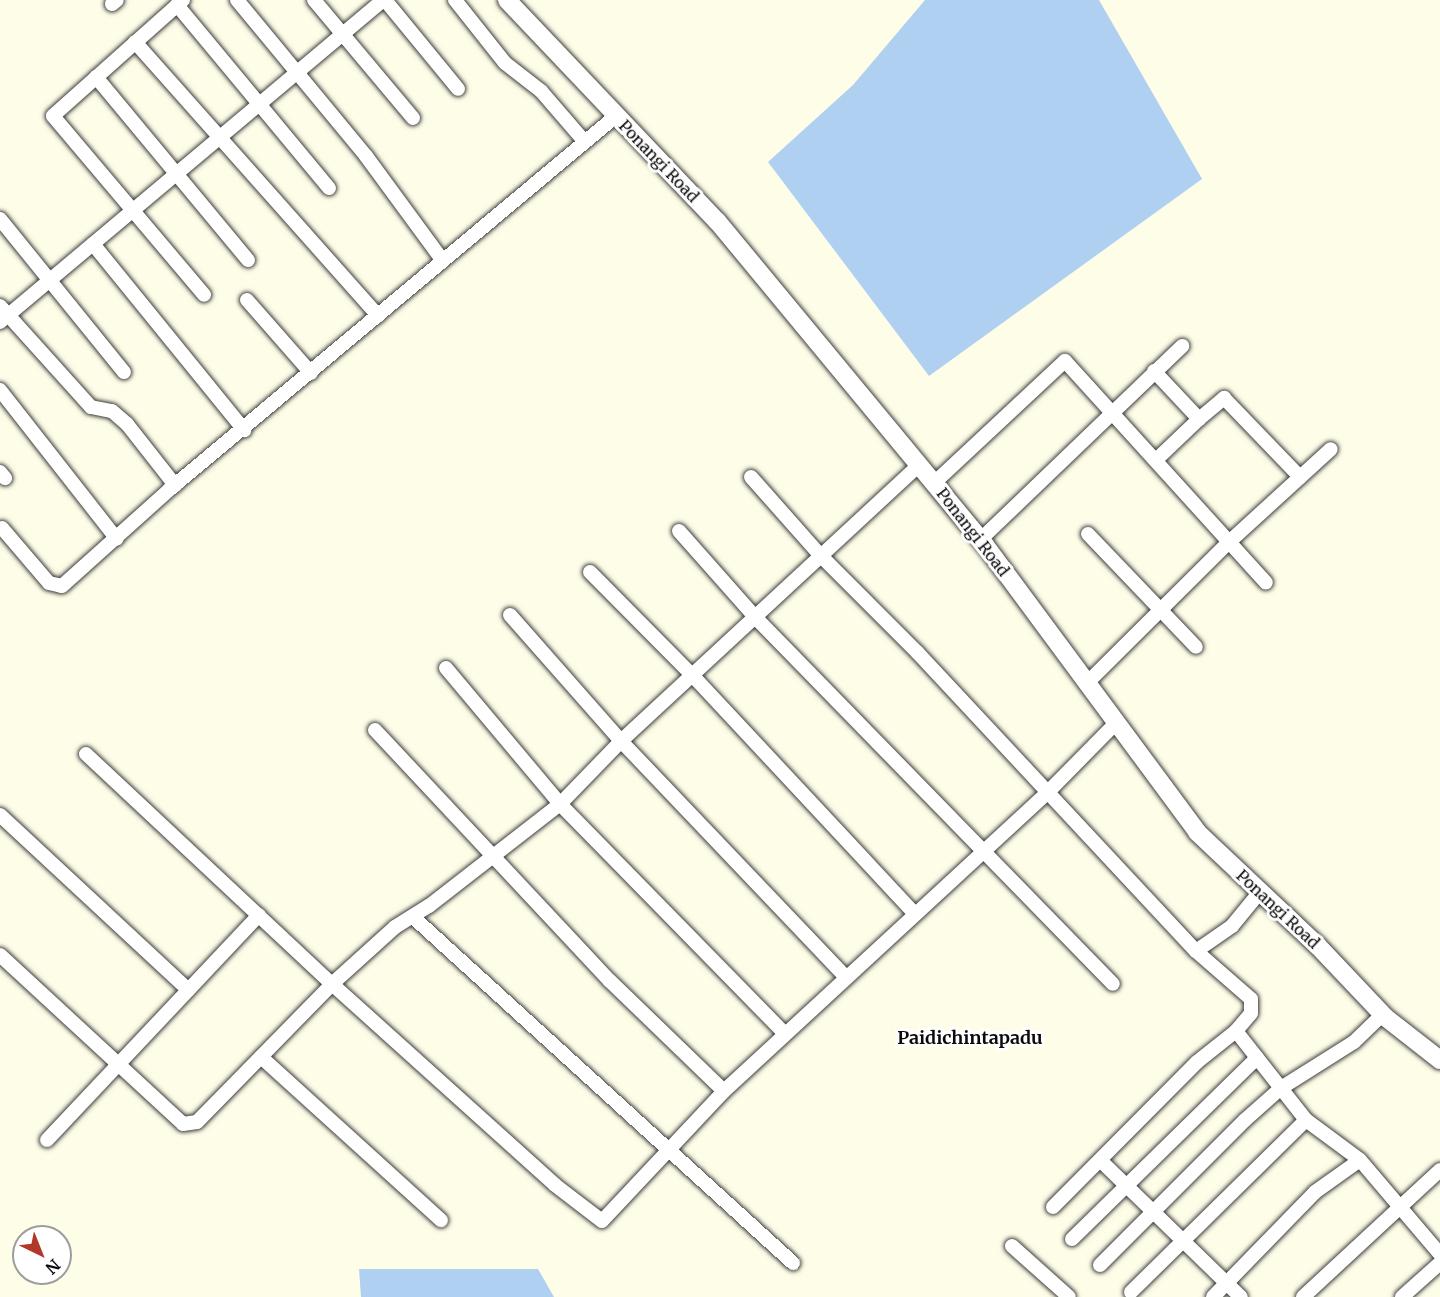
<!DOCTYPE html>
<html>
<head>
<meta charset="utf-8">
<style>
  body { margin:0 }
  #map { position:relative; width:1440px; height:1297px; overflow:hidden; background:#fefde8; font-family:Merriweather,serif }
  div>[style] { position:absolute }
  .water>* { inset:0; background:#b0d0f2 }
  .roads { filter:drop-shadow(0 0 2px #3d3d3d) drop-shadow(0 0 2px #3d3d3d) }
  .minor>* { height:14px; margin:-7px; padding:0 7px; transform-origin:7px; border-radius:7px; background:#fff }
  .tertiary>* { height:18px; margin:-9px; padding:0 9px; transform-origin:9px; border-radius:9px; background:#fff }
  span { translate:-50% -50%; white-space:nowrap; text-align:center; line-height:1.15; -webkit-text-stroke:6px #fff; paint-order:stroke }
  .street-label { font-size:16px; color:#0a0a0a }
  .neighbourhood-label { font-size:18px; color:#0a0a0a; font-weight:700 }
  .north { position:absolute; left:12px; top:1225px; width:60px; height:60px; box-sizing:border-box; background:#fff; border:2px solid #9d9d9d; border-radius:50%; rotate:137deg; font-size:16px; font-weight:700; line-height:24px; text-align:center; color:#0a0a0a }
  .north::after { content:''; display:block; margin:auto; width:21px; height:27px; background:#b1382b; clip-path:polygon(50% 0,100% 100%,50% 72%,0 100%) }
</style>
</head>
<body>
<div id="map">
  <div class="water">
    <i style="clip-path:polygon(925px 0,1099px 0,1202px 179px,929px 376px,768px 162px,853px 85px)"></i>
    <i style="clip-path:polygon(359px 1269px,538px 1269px,554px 1297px,361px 1297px)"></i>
  </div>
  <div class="roads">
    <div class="minor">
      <i style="left:183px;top:0;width:174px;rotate:138.3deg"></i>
      <i style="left:53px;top:116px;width:234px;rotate:49.8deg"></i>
      <i style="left:237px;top:0;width:202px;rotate:50.4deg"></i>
      <i style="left:366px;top:156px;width:130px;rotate:53.7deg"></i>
      <i style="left:314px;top:0;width:154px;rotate:50deg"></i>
      <i style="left:385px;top:0;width:115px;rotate:50.6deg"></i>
      <i style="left:455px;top:0;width:80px;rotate:51.6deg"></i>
      <i style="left:505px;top:63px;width:46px;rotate:37.9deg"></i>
      <i style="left:541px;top:91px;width:67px;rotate:49.2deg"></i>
      <i style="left:112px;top:4px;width:6px;rotate:-39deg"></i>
      <i style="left:177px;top:5px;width:238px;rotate:50.3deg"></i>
      <i style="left:135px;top:42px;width:366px;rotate:48.4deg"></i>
      <i style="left:96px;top:77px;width:238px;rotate:50.3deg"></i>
      <i style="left:0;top:219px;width:197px;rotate:51deg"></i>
      <i style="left:93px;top:244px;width:240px;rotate:50.9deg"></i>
      <i style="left:247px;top:300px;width:97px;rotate:48.8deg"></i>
      <i style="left:0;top:306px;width:136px;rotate:48deg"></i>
      <i style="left:91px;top:407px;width:21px;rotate:11deg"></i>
      <i style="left:112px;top:411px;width:20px;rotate:41deg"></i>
      <i style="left:127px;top:424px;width:78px;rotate:51.8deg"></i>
      <i style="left:0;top:322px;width:500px;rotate:-40.05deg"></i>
      <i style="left:1154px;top:371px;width:66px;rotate:46.8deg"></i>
      <i style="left:1199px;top:419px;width:58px;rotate:136.4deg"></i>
      <i style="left:0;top:390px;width:189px;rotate:51.9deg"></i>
      <i style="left:1199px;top:419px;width:33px;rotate:-40deg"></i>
      <i style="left:1224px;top:398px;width:110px;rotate:46.1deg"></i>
      <i style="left:0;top:472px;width:8px;rotate:50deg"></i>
      <i style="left:751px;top:477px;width:106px;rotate:48.5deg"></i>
      <i style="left:821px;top:556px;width:136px;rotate:45deg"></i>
      <i style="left:917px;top:652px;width:409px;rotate:47deg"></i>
      <i style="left:934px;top:483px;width:179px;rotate:-43deg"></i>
      <i style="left:1065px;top:361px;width:299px;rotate:47.8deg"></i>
      <i style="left:2px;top:528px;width:72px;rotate:49.5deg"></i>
      <i style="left:49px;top:583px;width:13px;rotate:13deg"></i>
      <i style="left:62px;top:586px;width:145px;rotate:-41.9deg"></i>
      <i style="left:170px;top:489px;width:581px;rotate:-39.91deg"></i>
      <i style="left:679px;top:531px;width:116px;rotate:48.5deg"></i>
      <i style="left:756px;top:618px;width:511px;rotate:45.71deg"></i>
      <i style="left:1088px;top:534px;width:156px;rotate:46.3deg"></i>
      <i style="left:981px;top:539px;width:279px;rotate:-43.8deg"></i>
      <i style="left:590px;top:572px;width:148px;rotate:45.3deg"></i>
      <i style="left:694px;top:677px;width:323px;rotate:47deg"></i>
      <i style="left:510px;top:615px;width:168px;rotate:48.6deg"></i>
      <i style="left:621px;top:741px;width:325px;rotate:46.4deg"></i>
      <i style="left:446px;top:668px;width:177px;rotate:50deg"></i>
      <i style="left:560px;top:804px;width:322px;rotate:45.6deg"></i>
      <i style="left:1086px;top:684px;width:200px;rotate:-44.8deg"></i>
      <i style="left:1228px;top:543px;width:139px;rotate:-42.4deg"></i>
      <i style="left:375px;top:730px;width:344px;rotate:46.9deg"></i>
      <i style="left:610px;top:981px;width:158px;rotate:44deg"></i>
      <i style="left:86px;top:754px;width:337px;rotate:43.1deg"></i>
      <i style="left:332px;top:984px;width:300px;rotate:42deg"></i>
      <i style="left:555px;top:1185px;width:59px;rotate:37.5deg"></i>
      <i style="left:602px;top:1221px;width:178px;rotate:-46.8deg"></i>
      <i style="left:724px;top:1091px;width:439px;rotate:-42.7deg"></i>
      <i style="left:1047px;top:793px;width:97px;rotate:-45.4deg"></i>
      <i style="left:0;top:815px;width:257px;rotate:42.9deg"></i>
      <i style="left:413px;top:917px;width:514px;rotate:42.32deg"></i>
      <i style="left:0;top:955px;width:249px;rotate:42.7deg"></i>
      <i style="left:183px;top:1124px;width:14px;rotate:-8deg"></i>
      <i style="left:197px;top:1122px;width:193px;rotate:-45.6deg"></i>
      <i style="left:332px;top:984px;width:85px;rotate:-42.1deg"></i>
      <i style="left:395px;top:927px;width:40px;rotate:-32deg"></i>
      <i style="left:429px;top:906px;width:166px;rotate:-37.9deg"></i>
      <i style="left:560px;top:804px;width:88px;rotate:-45.9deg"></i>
      <i style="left:621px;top:741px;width:406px;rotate:-42.8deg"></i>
      <i style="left:1236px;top:1031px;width:23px;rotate:-50deg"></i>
      <i style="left:1251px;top:1013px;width:14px;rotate:-90deg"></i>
      <i style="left:1251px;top:999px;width:73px;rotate:-138.9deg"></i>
      <i style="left:1196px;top:951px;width:44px;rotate:-34.8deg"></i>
      <i style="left:1232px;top:926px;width:43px;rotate:-50.7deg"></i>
      <i style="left:261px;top:1057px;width:243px;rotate:42.2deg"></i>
      <i style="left:47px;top:1140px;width:309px;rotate:-46.7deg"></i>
      <i style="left:1101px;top:1161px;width:195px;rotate:44.2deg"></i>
      <i style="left:1053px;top:1207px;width:204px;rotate:-45.2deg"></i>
      <i style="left:1197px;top:1062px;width:50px;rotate:-38.5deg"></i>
      <i style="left:1236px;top:1031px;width:113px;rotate:51.8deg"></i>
      <i style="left:1306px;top:1120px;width:67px;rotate:36.5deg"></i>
      <i style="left:1360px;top:1160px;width:123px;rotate:49.6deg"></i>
      <i style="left:1072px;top:1239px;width:259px;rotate:-44.4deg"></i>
      <i style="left:1012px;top:1246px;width:76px;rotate:41.8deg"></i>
      <i style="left:1100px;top:1265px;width:205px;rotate:-45deg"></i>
      <i style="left:1245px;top:1120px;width:48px;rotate:-41.6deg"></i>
      <i style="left:1281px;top:1088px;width:86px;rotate:-32.2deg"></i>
      <i style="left:1354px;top:1042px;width:40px;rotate:-44deg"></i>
      <i style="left:1131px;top:1292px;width:245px;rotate:-44.5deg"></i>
      <i style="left:1213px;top:1297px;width:146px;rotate:-45.8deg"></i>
      <i style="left:1315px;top:1192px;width:55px;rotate:-35.4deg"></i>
      <i style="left:1303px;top:1297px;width:187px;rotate:-42.8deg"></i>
      <i style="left:1402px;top:1297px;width:51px;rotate:-41.8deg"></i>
    </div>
    <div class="tertiary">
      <i style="left:507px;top:0;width:305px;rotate:46.5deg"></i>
      <i style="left:717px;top:221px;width:420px;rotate:50.4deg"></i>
      <i style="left:985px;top:545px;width:357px;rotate:53.5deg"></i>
      <i style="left:1197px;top:832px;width:165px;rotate:43.3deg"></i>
      <i style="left:1317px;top:945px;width:99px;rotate:46.6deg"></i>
      <i style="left:1385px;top:1017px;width:70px;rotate:38deg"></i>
    </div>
  </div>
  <div class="street-label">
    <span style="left:659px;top:161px;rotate:46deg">Ponangi Road</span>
    <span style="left:973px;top:532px;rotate:52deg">Ponangi Road</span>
    <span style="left:1278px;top:909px;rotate:43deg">Ponangi Road</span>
  </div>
  <div class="neighbourhood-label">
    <span style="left:970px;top:1038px">Paidichintapadu</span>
  </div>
  <div class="north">N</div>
</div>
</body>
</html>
